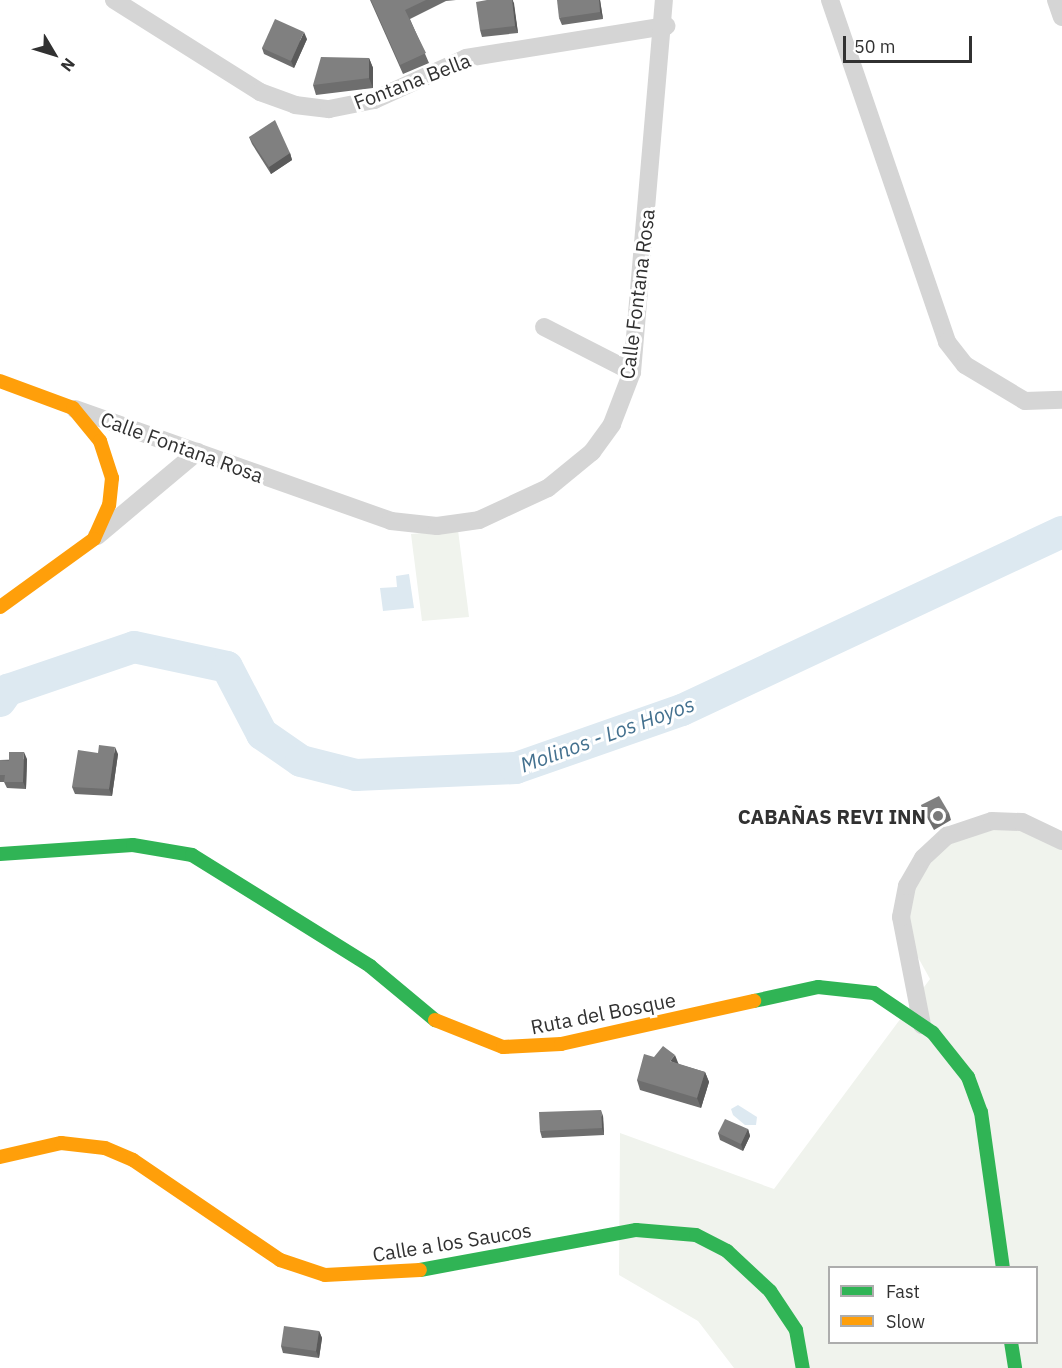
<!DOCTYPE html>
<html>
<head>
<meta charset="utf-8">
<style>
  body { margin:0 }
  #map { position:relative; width:1062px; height:1368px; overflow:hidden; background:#fff; font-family:"IBM Plex Sans",sans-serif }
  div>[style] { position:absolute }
  .green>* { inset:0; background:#f0f3ed }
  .water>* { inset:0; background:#dde9f1 }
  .river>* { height:32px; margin:-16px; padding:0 16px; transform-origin:16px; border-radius:16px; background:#dde9f1 }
  .street>* { height:18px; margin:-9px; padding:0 9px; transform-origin:9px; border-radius:9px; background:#d5d5d5 }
  .fast>* { height:14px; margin:-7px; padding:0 7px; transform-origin:7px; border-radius:7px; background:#30b455 }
  .slow>* { height:14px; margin:-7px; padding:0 7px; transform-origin:7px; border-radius:7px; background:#ff9f0a }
  .wall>* { inset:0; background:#6e6e6e }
  .shaded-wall>* { inset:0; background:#5a5a5a }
  .building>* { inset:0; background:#808080 }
  .dots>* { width:16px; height:16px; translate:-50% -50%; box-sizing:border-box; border:3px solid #fff; border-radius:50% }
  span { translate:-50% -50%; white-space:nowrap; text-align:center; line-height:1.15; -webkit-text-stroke:6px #fff; paint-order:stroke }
  .street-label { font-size:20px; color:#313131 }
  .poi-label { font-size:20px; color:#313131; font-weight:700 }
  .right { translate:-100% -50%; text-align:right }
  .water-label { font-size:21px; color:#44718f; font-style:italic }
  .legend { position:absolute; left:828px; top:1266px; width:210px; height:78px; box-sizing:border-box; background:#fff; border:2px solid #adadad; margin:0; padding:8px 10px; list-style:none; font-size:18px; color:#313131 }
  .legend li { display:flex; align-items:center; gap:12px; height:30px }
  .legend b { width:30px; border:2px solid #adadad }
  .north { position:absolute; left:24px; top:24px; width:60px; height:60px; -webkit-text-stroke:4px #fff; paint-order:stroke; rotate:128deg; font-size:16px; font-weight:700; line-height:24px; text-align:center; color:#313131 }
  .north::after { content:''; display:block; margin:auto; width:21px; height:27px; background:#313131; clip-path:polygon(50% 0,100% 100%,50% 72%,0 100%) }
  .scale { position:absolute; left:843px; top:36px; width:129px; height:27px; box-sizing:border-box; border:3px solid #313131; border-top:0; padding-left:8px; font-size:18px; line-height:21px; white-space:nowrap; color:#313131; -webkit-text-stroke:4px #fff; paint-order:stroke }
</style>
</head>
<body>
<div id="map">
  <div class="green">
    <i style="clip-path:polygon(458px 530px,469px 617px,422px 621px,411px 534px)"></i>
    <i style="clip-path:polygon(evenodd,1020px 828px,1062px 849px,1062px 1368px,734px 1368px,698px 1321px,619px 1275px,620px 1133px,774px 1189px,930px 979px,915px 952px,909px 915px,915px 886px,940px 850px,979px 829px,1020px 828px,830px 1268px,1036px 1268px,1036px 1342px,830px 1342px,830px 1268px)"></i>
  </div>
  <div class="water">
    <i style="clip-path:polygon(409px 574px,414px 608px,383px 611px,380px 588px,397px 587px,396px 576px)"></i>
    <i style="clip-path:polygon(738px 1105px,757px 1117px,756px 1125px,745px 1125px,733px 1115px,731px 1109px)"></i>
  </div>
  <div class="river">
    <i style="left:0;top:701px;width:14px;rotate:-54deg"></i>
    <i style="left:8px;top:690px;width:133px;rotate:-18.8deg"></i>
    <i style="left:134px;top:647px;width:95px;rotate:12.1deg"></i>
    <i style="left:227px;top:667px;width:76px;rotate:62.4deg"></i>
    <i style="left:262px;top:734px;width:47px;rotate:34.7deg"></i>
    <i style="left:301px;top:761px;width:57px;rotate:14.3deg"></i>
    <i style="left:356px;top:775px;width:160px;rotate:-2.5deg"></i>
    <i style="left:516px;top:768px;width:176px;rotate:-19.3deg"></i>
    <i style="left:682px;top:710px;width:420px;rotate:-25.1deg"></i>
  </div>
  <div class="street">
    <i style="left:114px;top:0;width:173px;rotate:32.2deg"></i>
    <i style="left:260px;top:92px;width:37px;rotate:20deg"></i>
    <i style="left:295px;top:105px;width:34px;rotate:7deg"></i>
    <i style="left:329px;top:109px;width:46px;rotate:-11.3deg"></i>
    <i style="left:374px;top:100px;width:101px;rotate:-24.5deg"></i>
    <i style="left:466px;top:58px;width:203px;rotate:-9.1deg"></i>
    <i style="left:830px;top:0;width:361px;rotate:71.1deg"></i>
    <i style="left:947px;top:342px;width:29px;rotate:52deg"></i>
    <i style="left:965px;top:365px;width:70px;rotate:31deg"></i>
    <i style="left:1025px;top:401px;width:37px;rotate:-2deg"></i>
    <i style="left:1056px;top:0;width:18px;rotate:71deg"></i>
    <i style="left:544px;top:327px;width:99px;rotate:27.1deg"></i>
    <i style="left:75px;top:409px;width:335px;rotate:19.5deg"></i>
    <i style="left:391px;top:521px;width:46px;rotate:6.2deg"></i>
    <i style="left:437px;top:526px;width:42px;rotate:-8.1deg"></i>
    <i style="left:479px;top:520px;width:76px;rotate:-24.9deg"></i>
    <i style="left:548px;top:488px;width:57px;rotate:-39.3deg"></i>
    <i style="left:592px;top:452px;width:34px;rotate:-54deg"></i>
    <i style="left:612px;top:424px;width:56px;rotate:-69deg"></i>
    <i style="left:632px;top:372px;width:373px;rotate:-85.1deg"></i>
    <i style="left:97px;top:536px;width:131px;rotate:-40deg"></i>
    <i style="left:922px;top:1025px;width:110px;rotate:-101deg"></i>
    <i style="left:901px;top:917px;width:32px;rotate:-79deg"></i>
    <i style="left:907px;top:886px;width:32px;rotate:-60deg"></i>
    <i style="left:923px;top:858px;width:33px;rotate:-43deg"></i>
    <i style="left:947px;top:836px;width:47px;rotate:-18.4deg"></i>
    <i style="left:992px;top:821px;width:30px;rotate:2deg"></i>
    <i style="left:1022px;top:822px;width:44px;rotate:25.4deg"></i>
  </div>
  <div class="fast">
    <i style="left:0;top:854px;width:133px;rotate:-3.9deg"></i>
    <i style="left:133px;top:845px;width:60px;rotate:9.6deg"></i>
    <i style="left:192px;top:855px;width:210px;rotate:31.9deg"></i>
    <i style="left:370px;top:966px;width:85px;rotate:39.7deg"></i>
    <i style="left:754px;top:1001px;width:66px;rotate:-12.3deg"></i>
    <i style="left:818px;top:987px;width:56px;rotate:6.1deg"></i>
    <i style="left:874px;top:993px;width:71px;rotate:34.1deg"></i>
    <i style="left:933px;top:1033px;width:56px;rotate:51.5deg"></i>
    <i style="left:968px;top:1077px;width:37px;rotate:70deg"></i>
    <i style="left:981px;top:1112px;width:158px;rotate:82deg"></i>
    <i style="left:420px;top:1270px;width:220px;rotate:-10.5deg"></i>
    <i style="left:636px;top:1230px;width:60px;rotate:4.8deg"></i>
    <i style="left:696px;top:1235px;width:35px;rotate:27deg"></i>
    <i style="left:727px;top:1251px;width:59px;rotate:42.9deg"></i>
    <i style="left:770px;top:1291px;width:47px;rotate:56.3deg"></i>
    <i style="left:796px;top:1330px;width:39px;rotate:80deg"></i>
    <i style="left:1011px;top:1342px;width:26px;rotate:81deg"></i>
  </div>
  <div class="slow">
    <i style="left:0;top:381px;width:78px;rotate:20.3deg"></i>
    <i style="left:73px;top:408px;width:43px;rotate:50.7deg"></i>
    <i style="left:100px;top:441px;width:39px;rotate:72deg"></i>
    <i style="left:112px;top:478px;width:27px;rotate:96deg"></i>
    <i style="left:109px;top:505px;width:37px;rotate:114deg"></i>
    <i style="left:94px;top:539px;width:116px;rotate:144.1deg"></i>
    <i style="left:435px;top:1020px;width:73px;rotate:21.7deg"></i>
    <i style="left:503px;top:1047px;width:58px;rotate:-3deg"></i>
    <i style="left:561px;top:1044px;width:198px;rotate:-12.6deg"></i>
    <i style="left:0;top:1157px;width:63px;rotate:-12.9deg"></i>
    <i style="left:61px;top:1143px;width:44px;rotate:6.5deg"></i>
    <i style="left:105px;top:1148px;width:30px;rotate:23deg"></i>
    <i style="left:133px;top:1160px;width:178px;rotate:34.2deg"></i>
    <i style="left:280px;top:1260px;width:47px;rotate:18.4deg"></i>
    <i style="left:325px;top:1275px;width:95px;rotate:-3deg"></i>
  </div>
  <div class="wall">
    <i style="clip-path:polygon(370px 0,456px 0,446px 1px,410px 19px,429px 63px,403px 74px)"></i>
    <i style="clip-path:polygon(487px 0,513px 0,518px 33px,482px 37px,480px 30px)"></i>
    <i style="clip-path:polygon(600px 0,603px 19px,562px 25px,559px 18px)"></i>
    <i style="clip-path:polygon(307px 39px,294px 68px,264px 54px,262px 48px)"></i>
    <i style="clip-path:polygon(369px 58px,373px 68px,373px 88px,316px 95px,313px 85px)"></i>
    <i style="clip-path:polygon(249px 137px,290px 153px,292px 160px,271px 174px,252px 144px)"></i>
    <i style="clip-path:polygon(98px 753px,118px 754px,112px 796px,75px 794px,72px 787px)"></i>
    <i style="clip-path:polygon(27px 759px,26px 789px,7px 788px,4px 782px,0 782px,0 760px)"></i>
    <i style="clip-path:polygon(921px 805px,949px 813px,951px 820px,934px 830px,924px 812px)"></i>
    <i style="clip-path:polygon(678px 1064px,705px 1072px,709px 1082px,701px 1108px,640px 1090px,637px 1080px)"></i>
    <i style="clip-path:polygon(603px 1116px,604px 1135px,542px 1138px,540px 1131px)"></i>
    <i style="clip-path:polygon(748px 1129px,750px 1136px,743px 1151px,720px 1140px,718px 1133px)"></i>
    <i style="clip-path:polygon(319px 1331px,322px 1338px,319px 1358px,283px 1353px,281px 1346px)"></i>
  </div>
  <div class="shaded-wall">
    <i style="clip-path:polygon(512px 0,514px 3px,518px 33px,515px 26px)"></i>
    <i style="clip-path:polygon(599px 0,600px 0,603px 19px,600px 12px)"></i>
    <i style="clip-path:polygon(304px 32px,307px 39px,294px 68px,291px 61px)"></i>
    <i style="clip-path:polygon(369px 58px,373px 68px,373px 88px,369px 78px)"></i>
    <i style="clip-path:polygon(290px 153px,292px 160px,271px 174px,269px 167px)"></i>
    <i style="clip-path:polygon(115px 747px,118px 754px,112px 796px,109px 789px)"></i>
    <i style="clip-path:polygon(24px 752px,27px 759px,26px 789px,23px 782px)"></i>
    <i style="clip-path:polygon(675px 1055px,679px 1065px,670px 1061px)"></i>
    <i style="clip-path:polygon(705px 1072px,709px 1082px,701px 1108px,697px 1098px)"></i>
    <i style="clip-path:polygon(601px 1110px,603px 1116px,604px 1135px,602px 1128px)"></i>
    <i style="clip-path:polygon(748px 1129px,750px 1136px,743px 1151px,741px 1144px)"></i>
    <i style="clip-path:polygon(319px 1331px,322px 1338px,319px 1358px,316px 1351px)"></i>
  </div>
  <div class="building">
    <i style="clip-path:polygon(371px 0,426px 0,405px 10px,426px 53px,400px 65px)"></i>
    <i style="clip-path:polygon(487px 0,512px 0,515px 26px,480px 30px,476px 2px)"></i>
    <i style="clip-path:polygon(557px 0,599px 0,600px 12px,559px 18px)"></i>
    <i style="clip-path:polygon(275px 19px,304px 32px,291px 61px,262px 48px)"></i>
    <i style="clip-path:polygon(321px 57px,369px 58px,369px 78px,313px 85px)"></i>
    <i style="clip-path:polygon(275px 120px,290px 153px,269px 167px,249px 137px)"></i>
    <i style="clip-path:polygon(99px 745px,115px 747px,109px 789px,72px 787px,78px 750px,98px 753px)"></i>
    <i style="clip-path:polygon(9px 752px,24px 752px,23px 782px,4px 782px,5px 775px,0 775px,0 760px,9px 761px)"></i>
    <i style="clip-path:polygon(939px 796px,949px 813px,932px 823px,921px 805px)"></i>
    <i style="clip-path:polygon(663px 1046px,675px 1055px,670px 1061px,705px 1072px,697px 1098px,637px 1080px,644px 1054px,654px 1057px)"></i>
    <i style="clip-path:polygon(601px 1110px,602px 1128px,540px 1131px,539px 1112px)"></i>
    <i style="clip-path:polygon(725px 1119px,748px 1129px,741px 1144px,718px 1133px)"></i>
    <i style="clip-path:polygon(284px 1326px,319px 1331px,316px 1351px,281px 1346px)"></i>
  </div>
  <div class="dots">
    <i style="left:938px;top:816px;background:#797979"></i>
  </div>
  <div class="street-label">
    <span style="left:412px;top:81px;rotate:-21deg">Fontana Bella</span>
    <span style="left:637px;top:294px;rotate:-83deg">Calle Fontana Rosa</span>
    <span style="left:182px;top:447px;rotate:20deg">Calle Fontana Rosa</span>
    <span style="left:603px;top:1013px;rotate:-11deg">Ruta del Bosque</span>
    <span style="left:452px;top:1242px;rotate:-9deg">Calle a los Saucos</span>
  </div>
  <div class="poi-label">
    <span class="right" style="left:926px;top:816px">CABAÑAS REVI INN</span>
  </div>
  <div class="water-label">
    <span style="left:607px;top:734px;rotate:-20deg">Molinos - Los Hoyos</span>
  </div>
  <ul class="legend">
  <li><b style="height:8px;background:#30b455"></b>Fast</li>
  <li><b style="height:8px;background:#ff9f0a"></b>Slow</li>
  </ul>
  <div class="north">N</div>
  <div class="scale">50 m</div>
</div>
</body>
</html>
